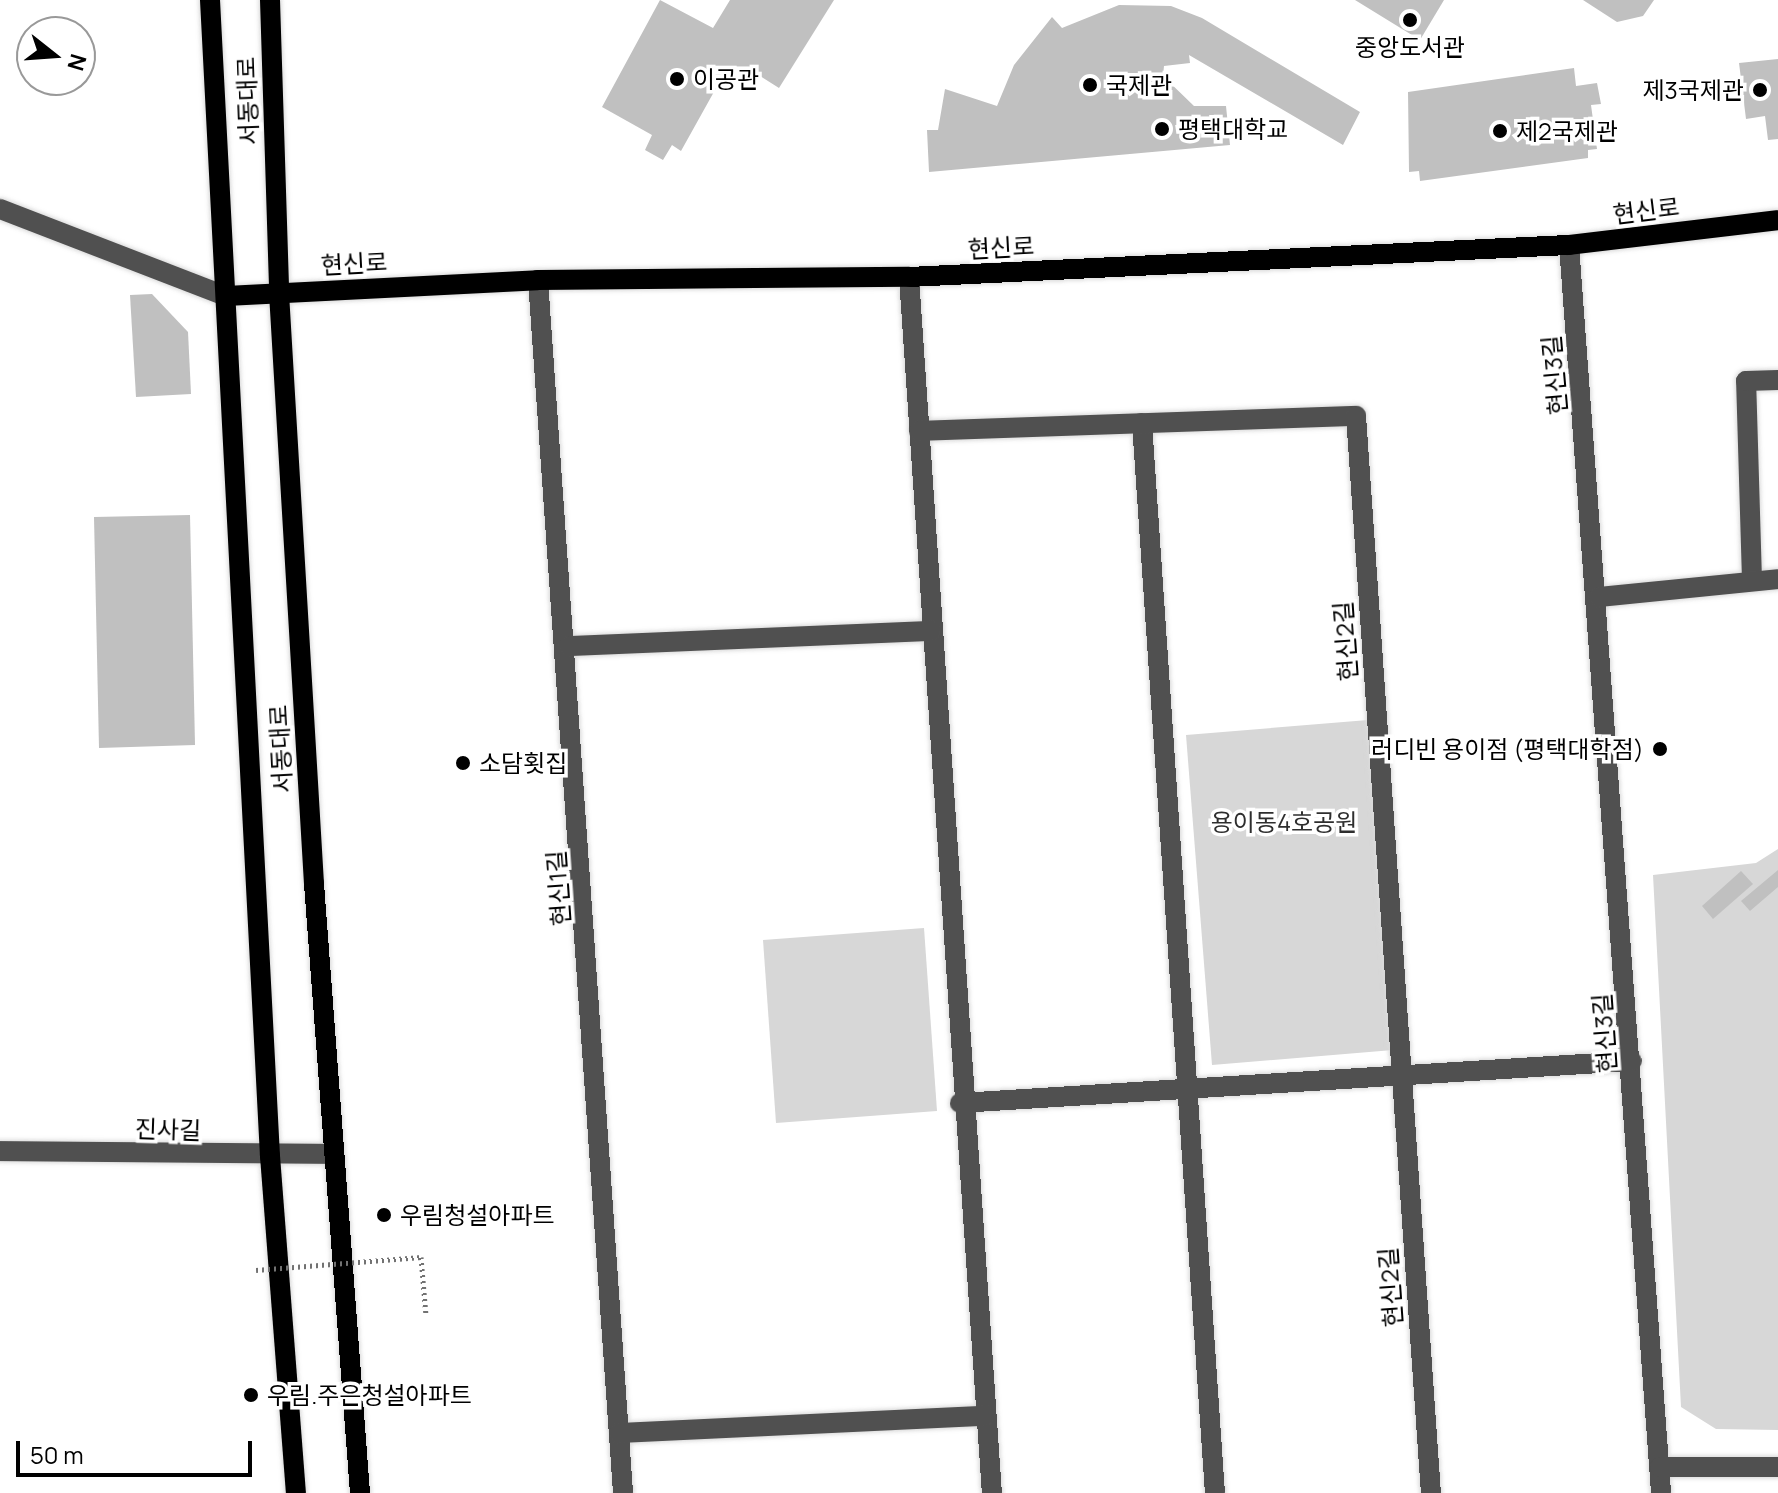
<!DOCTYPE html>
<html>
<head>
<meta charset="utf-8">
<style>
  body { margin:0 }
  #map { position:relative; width:1778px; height:1493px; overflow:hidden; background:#fff; font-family:Manrope,"Noto Sans KR",sans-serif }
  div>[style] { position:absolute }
  .green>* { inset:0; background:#d7d7d7 }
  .building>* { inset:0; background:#c0c0c0 }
  .path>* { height:5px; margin-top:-2.5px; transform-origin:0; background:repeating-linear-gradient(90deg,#727272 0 2px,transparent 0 6px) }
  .roads { filter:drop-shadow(0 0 2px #dbdbdb) drop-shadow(0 0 2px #dbdbdb) }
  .minor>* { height:20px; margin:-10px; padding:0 10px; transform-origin:10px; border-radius:10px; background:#505050 }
  .major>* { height:20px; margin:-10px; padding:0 10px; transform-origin:10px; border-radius:10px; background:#000 }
  .path-bridge>* { height:5px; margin-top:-2.5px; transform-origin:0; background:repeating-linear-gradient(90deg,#727272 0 2px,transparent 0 6px) }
  .dots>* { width:22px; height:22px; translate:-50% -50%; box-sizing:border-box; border:4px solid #fff; border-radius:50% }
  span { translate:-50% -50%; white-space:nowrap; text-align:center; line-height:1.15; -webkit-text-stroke:7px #fff; paint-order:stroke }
  .poi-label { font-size:24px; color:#000 }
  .left { translate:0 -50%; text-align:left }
  .right { translate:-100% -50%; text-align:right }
  .street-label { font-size:24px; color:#000 }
  .park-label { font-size:24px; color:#2e2e2e }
  .north { position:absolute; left:16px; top:16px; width:80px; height:80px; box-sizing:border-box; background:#fff; border:2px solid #999; border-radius:50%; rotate:107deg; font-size:22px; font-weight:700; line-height:32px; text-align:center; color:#000 }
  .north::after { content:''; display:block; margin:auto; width:28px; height:36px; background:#000; clip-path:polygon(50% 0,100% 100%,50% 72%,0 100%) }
  .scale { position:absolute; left:16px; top:1441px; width:236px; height:36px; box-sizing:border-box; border:4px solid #000; border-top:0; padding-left:10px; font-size:24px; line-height:28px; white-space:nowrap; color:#000; -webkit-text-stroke:6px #fff; paint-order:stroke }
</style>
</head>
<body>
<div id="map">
  <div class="green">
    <i style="clip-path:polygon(1368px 720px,1393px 1050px,1212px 1065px,1186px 735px)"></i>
    <i style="clip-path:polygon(1778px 849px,1778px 1430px,1716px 1429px,1681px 1407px,1653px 875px,1756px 863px)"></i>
    <i style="clip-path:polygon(924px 928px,937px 1111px,776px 1123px,763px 940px)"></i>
  </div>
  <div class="building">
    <i style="clip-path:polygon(660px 0,713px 28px,730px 0,834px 0,779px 88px,749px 69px,720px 81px,681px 151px,672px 145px,663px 160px,645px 150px,652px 135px,602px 107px)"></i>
    <i style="clip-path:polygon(1355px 0,1444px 0,1420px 40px)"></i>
    <i style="clip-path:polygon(1583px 0,1654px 0,1643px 16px,1617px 22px)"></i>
    <i style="clip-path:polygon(1119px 5px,1171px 6px,1202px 18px,1360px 112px,1343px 145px,1189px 55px,1190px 63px,1164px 66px,1163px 76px,1194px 106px,1226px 106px,1230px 145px,929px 172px,927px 130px,938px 130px,945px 89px,997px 106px,1014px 65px,1052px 17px,1062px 28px)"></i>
    <i style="clip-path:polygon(1778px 59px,1778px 139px,1768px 140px,1765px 116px,1746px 119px,1739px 63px)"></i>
    <i style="clip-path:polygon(1574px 68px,1576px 86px,1597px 83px,1601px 104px,1591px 105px,1597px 149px,1588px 150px,1588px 158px,1420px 181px,1419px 171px,1409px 172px,1408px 92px)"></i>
    <i style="clip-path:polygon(152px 294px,188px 332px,191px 394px,136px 397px,130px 295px)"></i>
    <i style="clip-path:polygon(190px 515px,195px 745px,99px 748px,94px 517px)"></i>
    <i style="clip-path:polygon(1778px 870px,1778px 887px,1750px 911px,1741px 901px)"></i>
    <i style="clip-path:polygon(1741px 871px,1753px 884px,1713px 919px,1702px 906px)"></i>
  </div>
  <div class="path">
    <i style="left:421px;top:1257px;width:58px;rotate:85.1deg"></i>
  </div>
  <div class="roads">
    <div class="minor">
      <i style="left:0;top:209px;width:242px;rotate:21.1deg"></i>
      <i style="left:1569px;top:245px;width:1251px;rotate:85.78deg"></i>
      <i style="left:909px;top:277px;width:1219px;rotate:86.1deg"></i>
      <i style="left:538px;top:280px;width:1216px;rotate:85.99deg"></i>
      <i style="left:1142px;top:423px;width:1072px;rotate:86.1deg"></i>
      <i style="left:919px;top:431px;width:437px;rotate:-2deg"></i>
      <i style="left:1356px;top:416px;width:1080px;rotate:86.02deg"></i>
      <i style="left:1752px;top:580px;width:199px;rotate:-91.7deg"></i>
      <i style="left:1746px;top:381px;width:32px;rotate:-2deg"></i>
      <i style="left:1599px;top:597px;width:180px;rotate:-5.7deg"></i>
      <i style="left:569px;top:646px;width:362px;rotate:-2.4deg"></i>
      <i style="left:960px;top:1103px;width:673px;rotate:-3.58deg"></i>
      <i style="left:0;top:1151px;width:333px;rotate:0.5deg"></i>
      <i style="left:619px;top:1433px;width:367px;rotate:-2.7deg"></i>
      <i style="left:1660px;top:1467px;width:118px"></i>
    </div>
    <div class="major">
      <i style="left:210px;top:0;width:1158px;rotate:87.03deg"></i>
      <i style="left:270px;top:1156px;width:338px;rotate:85.6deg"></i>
      <i style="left:270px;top:0;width:293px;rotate:88.2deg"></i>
      <i style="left:279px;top:293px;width:592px;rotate:86.61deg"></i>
      <i style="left:314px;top:884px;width:611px;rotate:85.68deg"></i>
      <i style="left:226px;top:296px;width:312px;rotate:-2.9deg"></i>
      <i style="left:538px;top:280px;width:371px;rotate:-0.5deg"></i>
      <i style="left:909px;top:277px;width:661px;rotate:-2.78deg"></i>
      <i style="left:1569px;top:245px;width:210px;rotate:-6.8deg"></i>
    </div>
  </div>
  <div class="path-bridge">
    <i style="left:256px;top:1270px;width:166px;rotate:-4.5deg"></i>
  </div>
  <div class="dots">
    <i style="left:1410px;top:20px;background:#000"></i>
    <i style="left:677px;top:79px;background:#000"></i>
    <i style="left:1090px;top:85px;background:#000"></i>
    <i style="left:1760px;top:90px;background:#000"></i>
    <i style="left:1162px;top:129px;background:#000"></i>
    <i style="left:1500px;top:131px;background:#000"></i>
    <i style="left:1660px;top:749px;background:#000"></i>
    <i style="left:463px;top:763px;background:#000"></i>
    <i style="left:384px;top:1215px;background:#000"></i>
    <i style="left:251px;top:1395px;background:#000"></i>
  </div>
  <div class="poi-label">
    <span style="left:1410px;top:47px">중앙도서관</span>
    <span class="left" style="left:693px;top:79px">이공관</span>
    <span class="left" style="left:1106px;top:85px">국제관</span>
    <span class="right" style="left:1744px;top:90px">제3국제관</span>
    <span class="left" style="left:1178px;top:129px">평택대학교</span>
    <span class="left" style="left:1516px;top:131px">제2국제관</span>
    <span class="right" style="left:1644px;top:749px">러디빈 용이점 (평택대학점)</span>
    <span class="left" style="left:479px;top:763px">소담횟집</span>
    <span class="left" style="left:400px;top:1215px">우림청설아파트</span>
    <span class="left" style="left:267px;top:1395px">우림.주은청설아파트</span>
  </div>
  <div class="street-label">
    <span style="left:247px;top:101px;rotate:-92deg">서동대로</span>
    <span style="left:1646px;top:210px;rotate:-7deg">현신로</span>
    <span style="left:1001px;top:247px;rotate:-3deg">현신로</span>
    <span style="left:354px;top:263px;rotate:-3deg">현신로</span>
    <span style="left:1554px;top:375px;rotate:-95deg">현신3길</span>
    <span style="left:1345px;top:641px;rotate:-94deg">현신2길</span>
    <span style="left:280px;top:749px;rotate:-93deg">서동대로</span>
    <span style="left:558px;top:888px;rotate:-94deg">현신1길</span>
    <span style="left:1604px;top:1033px;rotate:-94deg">현신3길</span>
    <span style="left:168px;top:1129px;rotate:2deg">진사길</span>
    <span style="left:1390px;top:1287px;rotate:-94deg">현신2길</span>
  </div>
  <div class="park-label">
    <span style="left:1284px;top:822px">용이동4호공원</span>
  </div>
  <div class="north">N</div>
  <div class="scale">50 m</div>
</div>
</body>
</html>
